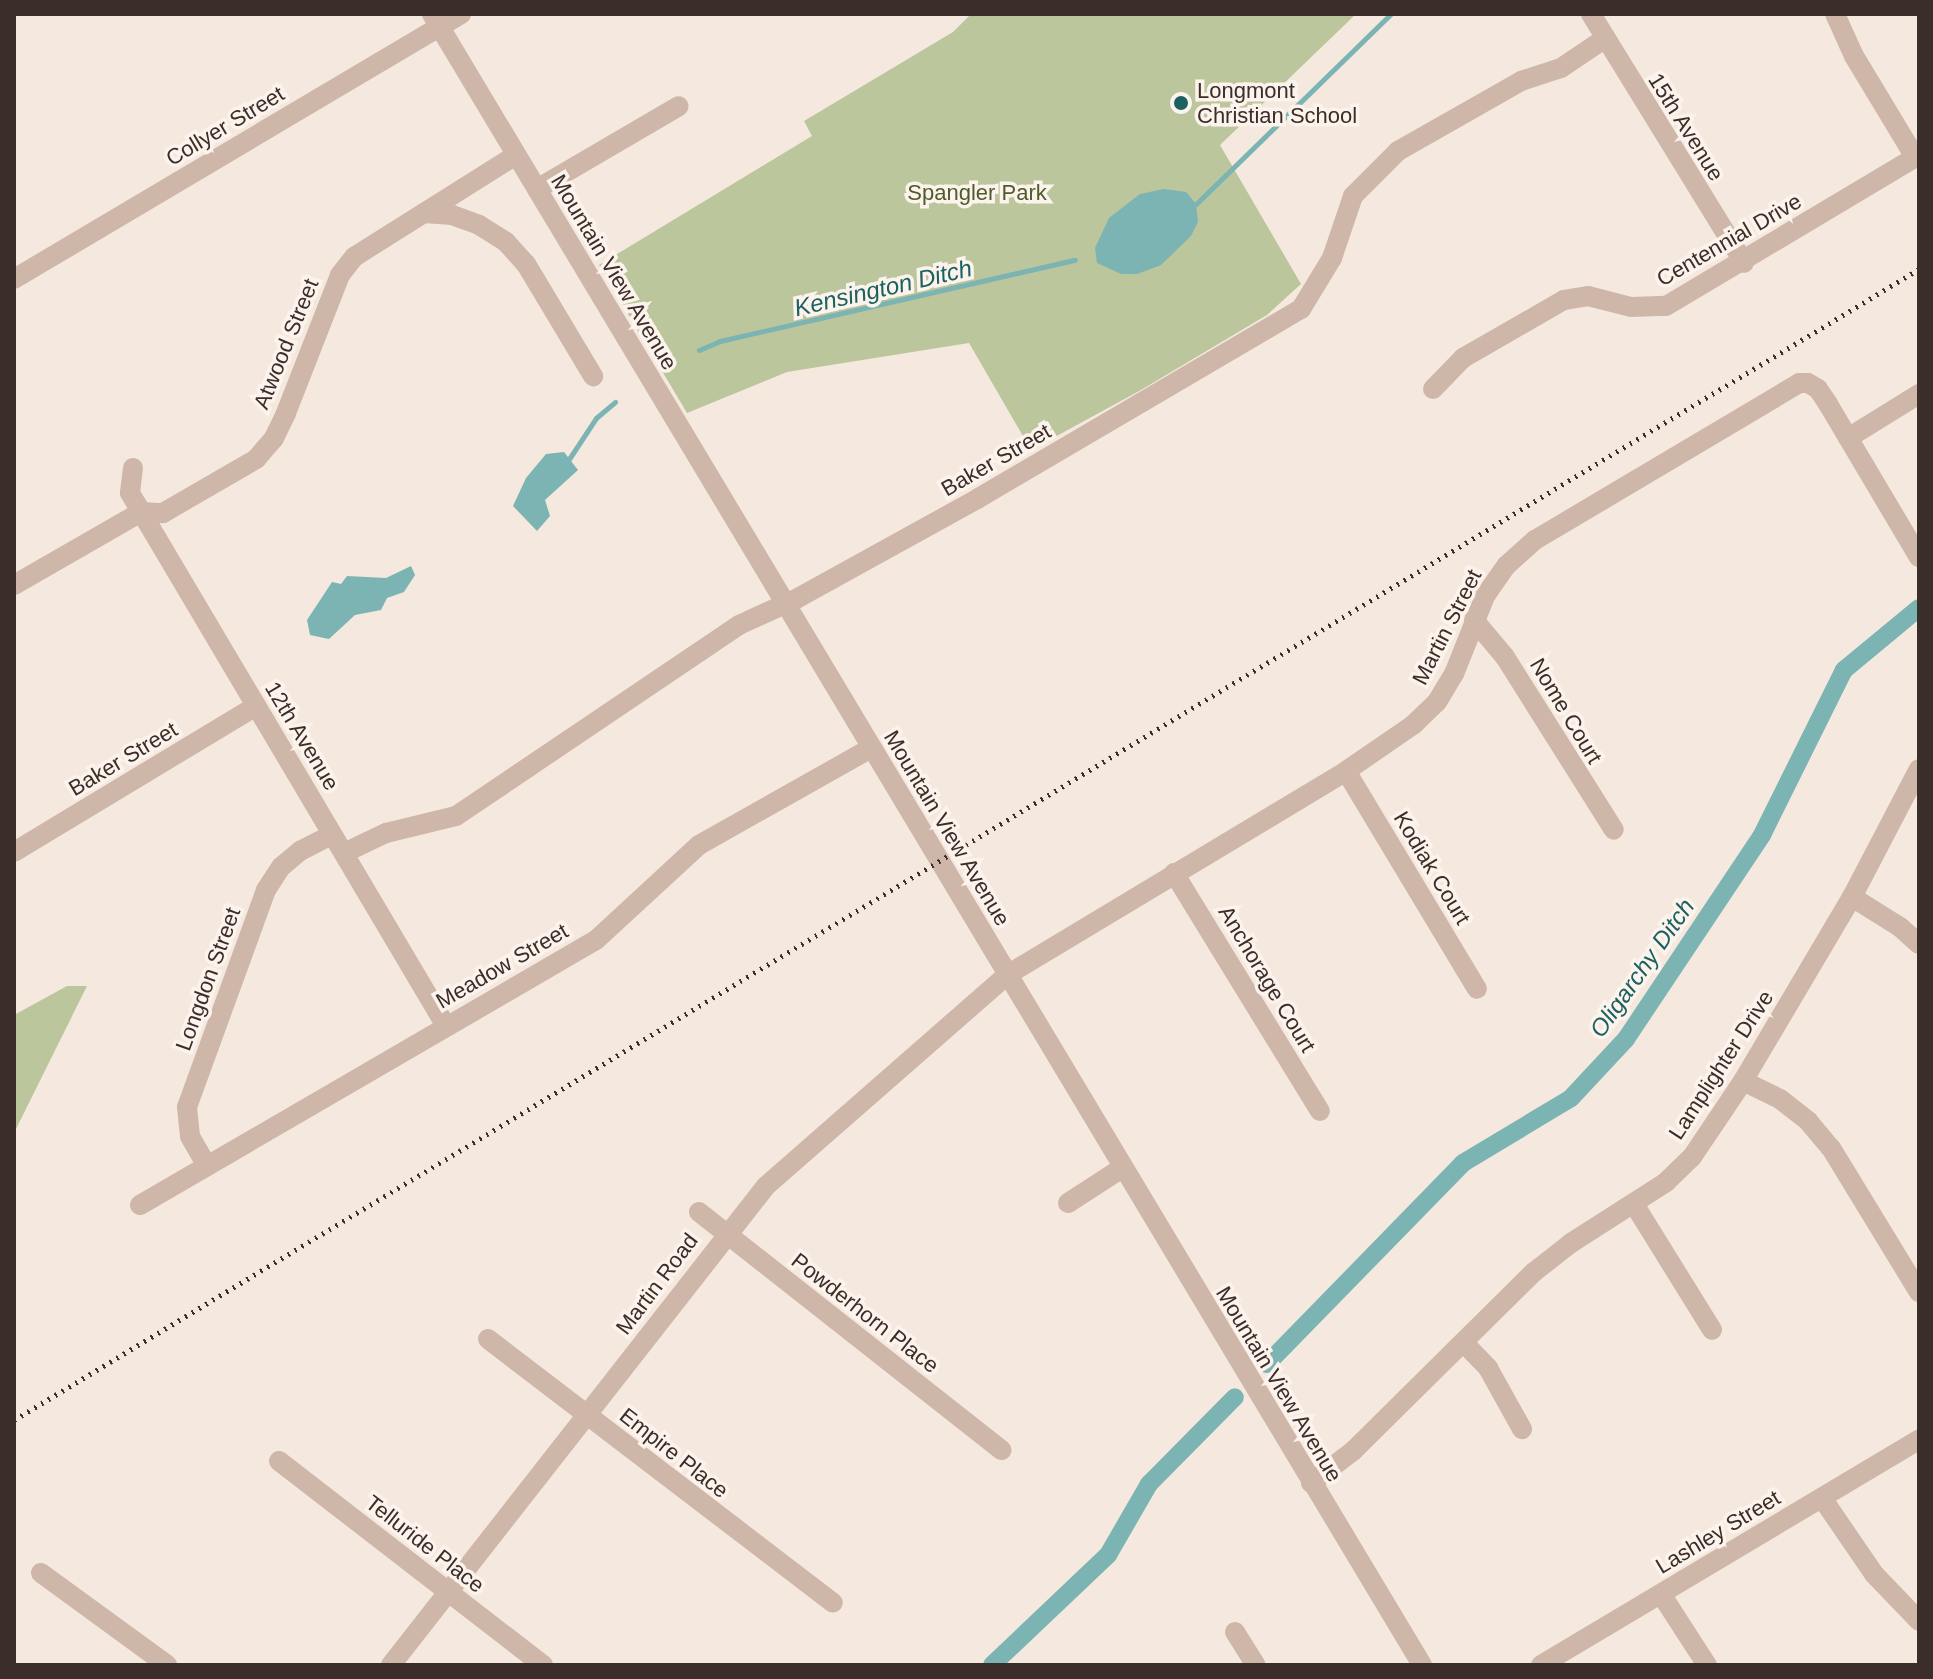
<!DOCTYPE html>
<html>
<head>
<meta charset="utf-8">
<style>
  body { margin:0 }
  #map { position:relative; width:1933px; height:1679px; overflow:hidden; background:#f5e9df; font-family:Arial,sans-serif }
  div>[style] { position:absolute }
  .green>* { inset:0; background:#bbc69d }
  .water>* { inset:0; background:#7bb4b2 }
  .stream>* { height:5px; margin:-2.5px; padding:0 2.5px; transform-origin:2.5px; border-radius:2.5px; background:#7bb4b2 }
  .canal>* { height:18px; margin:-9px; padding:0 9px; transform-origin:9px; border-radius:9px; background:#7bb4b2 }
  .minor>* { height:20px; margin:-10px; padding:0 10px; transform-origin:10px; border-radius:10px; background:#ceb7a9 }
  .tertiary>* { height:20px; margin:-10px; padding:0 10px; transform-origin:10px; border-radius:10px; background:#ceb7a9 }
  .rail>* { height:5px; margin-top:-2.5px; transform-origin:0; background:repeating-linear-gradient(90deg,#3b2e2a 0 2px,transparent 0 8px) }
  .dots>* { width:22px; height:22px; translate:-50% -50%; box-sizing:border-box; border:4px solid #fcf3ec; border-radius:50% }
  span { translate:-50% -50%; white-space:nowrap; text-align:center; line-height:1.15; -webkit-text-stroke:7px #fcf3ec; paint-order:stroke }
  .poi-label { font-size:22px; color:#3b2e2a }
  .left { translate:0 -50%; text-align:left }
  .street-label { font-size:22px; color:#3b2e2a }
  .park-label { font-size:22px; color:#4e5c2b }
  .water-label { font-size:24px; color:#1b6160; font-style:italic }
  .frame { position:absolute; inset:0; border:16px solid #3b2e2a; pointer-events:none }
</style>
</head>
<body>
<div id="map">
  <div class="green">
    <i style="clip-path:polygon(971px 14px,1356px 14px,1220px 145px,1301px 284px,1267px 315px,1141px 390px,1031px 450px,969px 343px,787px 372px,687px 413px,599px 265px,812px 136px,804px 121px,953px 32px)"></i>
    <i style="clip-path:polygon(67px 986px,87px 986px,14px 1133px,14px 1015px)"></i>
  </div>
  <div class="water">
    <i style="clip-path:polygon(1164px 189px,1186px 192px,1196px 204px,1198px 222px,1191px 236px,1161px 265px,1137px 274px,1121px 274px,1097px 263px,1095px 248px,1109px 218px,1140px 194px)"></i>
    <i style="clip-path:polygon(564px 452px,578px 470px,545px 500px,550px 516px,537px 531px,513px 506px,526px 478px,546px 454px)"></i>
    <i style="clip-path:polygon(411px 566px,415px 575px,404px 592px,387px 598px,381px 610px,355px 615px,329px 639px,310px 635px,307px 620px,332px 582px,341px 584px,347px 576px,386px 578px)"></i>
  </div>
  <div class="stream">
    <i style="left:1196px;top:204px;width:272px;rotate:-44.3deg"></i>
    <i style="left:699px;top:350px;width:23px;rotate:-23deg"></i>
    <i style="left:720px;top:341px;width:364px;rotate:-12.9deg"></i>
    <i style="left:569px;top:459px;width:49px;rotate:-56.6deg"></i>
    <i style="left:596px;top:418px;width:25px;rotate:-40deg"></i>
  </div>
  <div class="canal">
    <i style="left:1267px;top:1364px;width:281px;rotate:-45.7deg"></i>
    <i style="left:1463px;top:1163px;width:126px;rotate:-31deg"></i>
    <i style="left:1571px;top:1098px;width:81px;rotate:-47deg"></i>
    <i style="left:1626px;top:1039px;width:245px;rotate:-56.3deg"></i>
    <i style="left:1762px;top:835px;width:184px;rotate:-63.6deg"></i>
    <i style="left:1844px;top:670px;width:97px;rotate:-39.6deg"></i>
    <i style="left:992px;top:1665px;width:160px;rotate:-43.5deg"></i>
    <i style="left:1108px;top:1555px;width:82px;rotate:-60deg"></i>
    <i style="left:1149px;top:1484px;width:122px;rotate:-45.3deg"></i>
  </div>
  <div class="minor">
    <i style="left:1591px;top:14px;width:292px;rotate:58.4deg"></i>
    <i style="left:1835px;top:14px;width:46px;rotate:65.7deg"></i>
    <i style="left:1854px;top:56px;width:118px;rotate:58.9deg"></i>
    <i style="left:537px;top:189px;width:164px;rotate:-30.3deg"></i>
    <i style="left:424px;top:213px;width:28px;rotate:4deg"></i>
    <i style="left:452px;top:215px;width:29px;rotate:20deg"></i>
    <i style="left:479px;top:225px;width:32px;rotate:32deg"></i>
    <i style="left:506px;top:242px;width:30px;rotate:48deg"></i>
    <i style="left:526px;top:264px;width:131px;rotate:59.1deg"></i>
    <i style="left:1433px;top:389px;width:43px;rotate:-45.9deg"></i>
    <i style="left:1463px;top:358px;width:116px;rotate:-29.9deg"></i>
    <i style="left:1564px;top:300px;width:24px;rotate:-9deg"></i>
    <i style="left:1588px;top:296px;width:44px;rotate:14.3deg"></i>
    <i style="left:1631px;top:307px;width:35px;rotate:-2deg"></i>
    <i style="left:1666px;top:306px;width:295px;rotate:-30.8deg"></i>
    <i style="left:1848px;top:438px;width:84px;rotate:-31.8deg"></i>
    <i style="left:133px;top:468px;width:25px;rotate:97deg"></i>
    <i style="left:130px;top:493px;width:620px;rotate:59.34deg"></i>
    <i style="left:14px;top:585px;width:146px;rotate:-29.9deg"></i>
    <i style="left:141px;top:512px;width:22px;rotate:3deg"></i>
    <i style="left:163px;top:513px;width:108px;rotate:-30.1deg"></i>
    <i style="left:256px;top:459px;width:28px;rotate:-49deg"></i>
    <i style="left:274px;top:438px;width:28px;rotate:-64deg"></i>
    <i style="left:286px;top:413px;width:148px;rotate:-68.6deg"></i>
    <i style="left:340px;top:275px;width:23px;rotate:-52deg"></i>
    <i style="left:354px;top:257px;width:191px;rotate:-32.2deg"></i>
    <i style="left:1474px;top:620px;width:48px;rotate:50deg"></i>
    <i style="left:1505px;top:657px;width:204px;rotate:57.8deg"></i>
    <i style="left:1346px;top:771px;width:254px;rotate:59deg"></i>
    <i style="left:14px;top:852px;width:283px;rotate:-31.1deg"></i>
    <i style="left:344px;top:853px;width:47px;rotate:-25.5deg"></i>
    <i style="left:386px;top:833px;width:72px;rotate:-13.7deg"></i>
    <i style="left:456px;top:816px;width:341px;rotate:-34deg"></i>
    <i style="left:739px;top:625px;width:63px;rotate:-24.5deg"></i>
    <i style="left:796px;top:599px;width:207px;rotate:-28.9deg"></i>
    <i style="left:977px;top:499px;width:376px;rotate:-30.4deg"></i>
    <i style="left:1301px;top:309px;width:60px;rotate:-58.7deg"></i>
    <i style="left:1332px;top:258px;width:65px;rotate:-71.3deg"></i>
    <i style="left:1353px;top:196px;width:64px;rotate:-45deg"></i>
    <i style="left:1398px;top:151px;width:142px;rotate:-29.6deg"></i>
    <i style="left:1521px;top:81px;width:42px;rotate:-18deg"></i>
    <i style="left:1561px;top:68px;width:52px;rotate:-34deg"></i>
    <i style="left:1174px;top:873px;width:279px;rotate:58.5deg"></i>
    <i style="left:1852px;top:897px;width:57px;rotate:32deg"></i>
    <i style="left:1900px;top:927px;width:25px;rotate:42deg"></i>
    <i style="left:1743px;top:1081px;width:41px;rotate:25.9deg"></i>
    <i style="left:1780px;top:1099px;width:36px;rotate:38deg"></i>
    <i style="left:1808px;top:1121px;width:35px;rotate:50deg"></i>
    <i style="left:1831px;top:1148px;width:169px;rotate:58.6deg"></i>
    <i style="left:207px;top:1166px;width:34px;rotate:-120deg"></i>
    <i style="left:190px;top:1136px;width:29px;rotate:-96deg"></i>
    <i style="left:187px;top:1107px;width:231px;rotate:-70deg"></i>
    <i style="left:266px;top:890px;width:27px;rotate:-57deg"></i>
    <i style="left:281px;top:867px;width:25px;rotate:-40deg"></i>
    <i style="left:300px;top:851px;width:36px;rotate:-27deg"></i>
    <i style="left:1068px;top:1203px;width:64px;rotate:-32.9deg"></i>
    <i style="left:1634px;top:1204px;width:148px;rotate:58.2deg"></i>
    <i style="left:140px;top:1205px;width:527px;rotate:-30.16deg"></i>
    <i style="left:596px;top:940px;width:140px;rotate:-42.7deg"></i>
    <i style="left:699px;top:845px;width:197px;rotate:-29.4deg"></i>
    <i style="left:699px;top:1212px;width:385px;rotate:38.2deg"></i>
    <i style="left:488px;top:1339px;width:434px;rotate:37.4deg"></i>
    <i style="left:1464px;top:1343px;width:35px;rotate:46deg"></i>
    <i style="left:1488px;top:1368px;width:70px;rotate:60.9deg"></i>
    <i style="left:279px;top:1461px;width:334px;rotate:37.7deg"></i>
    <i style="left:1311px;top:1483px;width:53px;rotate:-37.3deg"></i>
    <i style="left:1353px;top:1451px;width:255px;rotate:-44.7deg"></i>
    <i style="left:1534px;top:1272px;width:47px;rotate:-38.1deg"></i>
    <i style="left:1571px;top:1243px;width:112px;rotate:-32.6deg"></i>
    <i style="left:1665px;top:1183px;width:37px;rotate:-44deg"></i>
    <i style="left:1692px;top:1157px;width:92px;rotate:-56.1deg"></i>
    <i style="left:1743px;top:1081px;width:214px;rotate:-59.4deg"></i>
    <i style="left:1852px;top:897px;width:144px;rotate:-62.4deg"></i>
    <i style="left:1822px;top:1498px;width:92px;rotate:55.6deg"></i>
    <i style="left:1874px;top:1574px;width:65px;rotate:46.2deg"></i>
    <i style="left:41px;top:1573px;width:156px;rotate:36.1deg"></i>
    <i style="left:1661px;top:1594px;width:85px;rotate:57.1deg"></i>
    <i style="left:1235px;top:1632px;width:39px;rotate:58deg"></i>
    <i style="left:391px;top:1665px;width:608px;rotate:-51.94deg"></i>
    <i style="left:766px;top:1186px;width:320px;rotate:-41.2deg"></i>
    <i style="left:1007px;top:975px;width:396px;rotate:-31deg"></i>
    <i style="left:1346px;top:771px;width:81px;rotate:-34.5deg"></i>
    <i style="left:1413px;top:725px;width:33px;rotate:-44deg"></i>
    <i style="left:1437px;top:702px;width:33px;rotate:-59deg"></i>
    <i style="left:1454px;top:674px;width:84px;rotate:-68.3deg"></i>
    <i style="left:1485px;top:596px;width:38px;rotate:-55deg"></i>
    <i style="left:1507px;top:565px;width:38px;rotate:-42deg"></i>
    <i style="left:1535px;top:540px;width:307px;rotate:-30.7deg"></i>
    <i style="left:1799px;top:383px;width:9px"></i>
    <i style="left:1808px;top:383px;width:12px;rotate:31deg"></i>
    <i style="left:1818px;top:389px;width:18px;rotate:56deg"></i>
    <i style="left:1828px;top:404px;width:178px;rotate:59.3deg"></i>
  </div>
  <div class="tertiary">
    <i style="left:432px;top:14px;width:1925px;rotate:59.05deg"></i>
    <i style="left:14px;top:279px;width:520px;rotate:-30.66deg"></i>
    <i style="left:1541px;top:1665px;width:440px;rotate:-30.8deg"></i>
  </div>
  <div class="rail">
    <i style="left:14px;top:1420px;width:2226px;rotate:-31.14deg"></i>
  </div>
  <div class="dots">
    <i style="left:1181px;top:103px;background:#1b6160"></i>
  </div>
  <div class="poi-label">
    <span class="left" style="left:1197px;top:103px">Longmont<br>Christian School</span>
  </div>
  <div class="street-label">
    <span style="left:225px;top:126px;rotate:-31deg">Collyer Street</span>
    <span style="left:1686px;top:127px;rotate:58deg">15th Avenue</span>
    <span style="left:1729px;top:240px;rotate:-30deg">Centennial Drive</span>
    <span style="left:614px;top:272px;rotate:59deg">Mountain View Avenue</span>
    <span style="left:286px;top:344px;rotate:-68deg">Atwood Street</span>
    <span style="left:996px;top:460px;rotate:-30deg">Baker Street</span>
    <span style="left:1447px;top:627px;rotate:-63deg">Martin Street</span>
    <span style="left:1566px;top:711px;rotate:59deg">Nome Court</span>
    <span style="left:302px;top:736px;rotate:59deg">12th Avenue</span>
    <span style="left:123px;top:759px;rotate:-31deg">Baker Street</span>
    <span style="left:947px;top:828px;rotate:59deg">Mountain View Avenue</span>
    <span style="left:1432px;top:868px;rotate:59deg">Kodiak Court</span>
    <span style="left:502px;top:966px;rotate:-30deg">Meadow Street</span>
    <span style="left:208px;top:979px;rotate:-70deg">Longdon Street</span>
    <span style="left:1267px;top:979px;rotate:59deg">Anchorage Court</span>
    <span style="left:1721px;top:1065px;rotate:-57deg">Lamplighter Drive</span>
    <span style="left:657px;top:1284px;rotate:-53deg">Martin Road</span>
    <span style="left:865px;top:1313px;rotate:38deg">Powderhorn Place</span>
    <span style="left:1279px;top:1384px;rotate:59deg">Mountain View Avenue</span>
    <span style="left:674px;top:1453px;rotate:38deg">Empire Place</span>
    <span style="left:1718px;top:1532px;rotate:-31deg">Lashley Street</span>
    <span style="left:425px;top:1544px;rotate:38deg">Telluride Place</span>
  </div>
  <div class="park-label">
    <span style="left:977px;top:193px">Spangler Park</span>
  </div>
  <div class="water-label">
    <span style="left:883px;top:288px;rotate:-13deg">Kensington Ditch</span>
    <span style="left:1642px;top:968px;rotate:-55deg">Oligarchy Ditch</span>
  </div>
  <div class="frame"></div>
</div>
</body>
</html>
